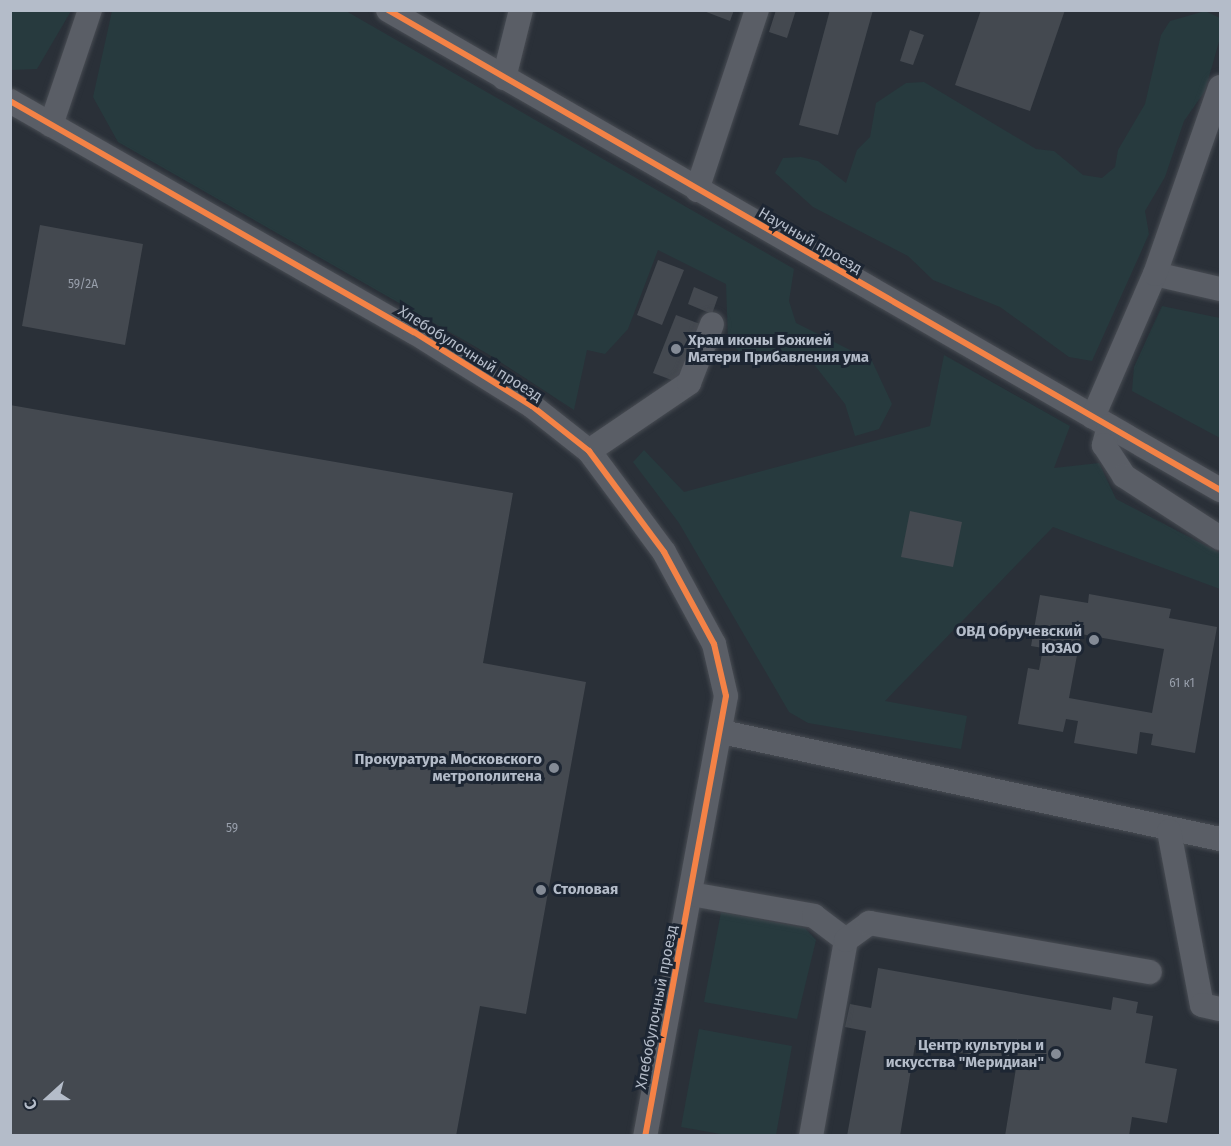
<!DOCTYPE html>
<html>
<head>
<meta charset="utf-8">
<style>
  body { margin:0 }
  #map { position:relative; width:1231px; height:1146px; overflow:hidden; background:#2a3038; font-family:"Fira Sans",sans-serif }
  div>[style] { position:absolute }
  .green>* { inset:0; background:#273a3e }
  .building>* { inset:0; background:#444950 }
  .roads { filter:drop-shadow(0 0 2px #484c53) drop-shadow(0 0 2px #484c53) }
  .minor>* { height:24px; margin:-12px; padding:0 12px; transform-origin:12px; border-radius:12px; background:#5a5e66 }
  .cycleway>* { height:6px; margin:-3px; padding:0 3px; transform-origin:3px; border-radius:3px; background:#f48246 }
  .dots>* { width:16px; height:16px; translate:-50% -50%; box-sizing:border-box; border:3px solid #1d2633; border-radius:50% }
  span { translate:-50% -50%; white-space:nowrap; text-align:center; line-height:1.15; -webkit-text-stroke:6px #1d2633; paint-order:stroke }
  .number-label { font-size:12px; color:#989fab }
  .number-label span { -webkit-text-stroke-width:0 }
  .street-label { font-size:15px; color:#b4bcc9 }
  .poi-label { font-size:15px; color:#b4bcc9; font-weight:700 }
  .left { translate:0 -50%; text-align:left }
  .right { translate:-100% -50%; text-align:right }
  .frame { position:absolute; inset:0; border:12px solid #b4bcc9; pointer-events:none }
  .north { position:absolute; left:18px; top:1068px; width:60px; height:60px; -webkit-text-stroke:4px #1d2633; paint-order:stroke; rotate:249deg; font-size:16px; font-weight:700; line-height:24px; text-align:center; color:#b4bcc9 }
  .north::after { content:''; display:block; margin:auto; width:21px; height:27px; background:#b4bcc9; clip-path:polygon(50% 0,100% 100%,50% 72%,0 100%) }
</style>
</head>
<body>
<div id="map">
  <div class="green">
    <i style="clip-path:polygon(11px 10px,71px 11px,37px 69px,11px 70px)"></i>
    <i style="clip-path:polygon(112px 11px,346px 11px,794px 269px,789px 301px,796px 323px,872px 361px,892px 404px,879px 429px,855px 436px,845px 404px,809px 358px,753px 365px,728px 341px,726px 284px,658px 250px,628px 329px,605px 354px,587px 350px,574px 410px,488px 354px,118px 142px,93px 97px)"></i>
    <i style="clip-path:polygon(1205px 11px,1220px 18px,1220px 38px,1205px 91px,1184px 121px,1165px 177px,1145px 211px,1149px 234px,1092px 361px,1069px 357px,1000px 307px,933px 280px,908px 256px,813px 207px,775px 173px,783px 158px,801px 157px,818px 161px,846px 183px,857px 150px,870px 137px,876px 103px,906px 83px,924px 82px,1036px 149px,1054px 151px,1083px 175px,1102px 178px,1115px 167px,1118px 150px,1145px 104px,1161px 35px,1170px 21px)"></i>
    <i style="clip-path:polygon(1162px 306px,1220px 318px,1220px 438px,1132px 391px,1134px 367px)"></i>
    <i style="clip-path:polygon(944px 355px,1070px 426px,1054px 468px,1099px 463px,1116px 499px,1220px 553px,1220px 589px,1053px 527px,885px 701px,967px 716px,961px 749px,808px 723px,789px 712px,679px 523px,633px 462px,644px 450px,684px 492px,930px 426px)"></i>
    <i style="clip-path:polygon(721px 912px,805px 928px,816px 940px,797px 1019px,704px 1002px)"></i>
    <i style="clip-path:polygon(699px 1029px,792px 1046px,776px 1135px,726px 1135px,681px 1127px)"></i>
  </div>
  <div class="building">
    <i style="clip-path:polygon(701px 10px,734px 10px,730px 21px)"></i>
    <i style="clip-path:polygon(776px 10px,796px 10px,787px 38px,769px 32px)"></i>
    <i style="clip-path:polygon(830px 10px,873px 10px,838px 135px,799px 125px)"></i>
    <i style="clip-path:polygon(981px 10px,1065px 10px,1030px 111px,955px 85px)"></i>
    <i style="clip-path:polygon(910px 30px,924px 35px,913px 65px,900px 61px)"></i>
    <i style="clip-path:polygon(40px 225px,143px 244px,125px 345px,22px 326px)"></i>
    <i style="clip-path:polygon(658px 260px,684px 270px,662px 325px,637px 315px)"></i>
    <i style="clip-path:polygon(694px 287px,718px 297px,712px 314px,688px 304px)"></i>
    <i style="clip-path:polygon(676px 315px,700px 324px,677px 382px,653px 373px)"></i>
    <i style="clip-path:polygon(10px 405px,513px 493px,483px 663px,586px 682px,526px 1014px,480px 1006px,456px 1136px,10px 1136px)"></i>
    <i style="clip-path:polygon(910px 511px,962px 522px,953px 567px,901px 557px)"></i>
    <i style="clip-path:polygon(evenodd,1089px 594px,1171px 609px,1169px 618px,1217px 627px,1195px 753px,1151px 745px,1153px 734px,1140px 732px,1137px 754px,1074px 743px,1078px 721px,1066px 719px,1063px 732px,1018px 724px,1028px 668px,1039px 670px,1043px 648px,1031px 646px,1040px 595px,1088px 603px,1089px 594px,1081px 634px,1164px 649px,1152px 713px,1069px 698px,1081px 634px)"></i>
    <i style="clip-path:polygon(878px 968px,1111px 1010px,1113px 997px,1138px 1002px,1136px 1013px,1153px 1016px,1145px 1063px,1177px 1069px,1167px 1123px,1132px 1117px,1129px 1136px,1005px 1136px,1017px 1062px,915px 1045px,900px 1136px,847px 1136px,866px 1031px,845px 1027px,850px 1004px,871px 1008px)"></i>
  </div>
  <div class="roads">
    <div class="minor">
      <i style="left:388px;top:10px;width:961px;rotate:29.98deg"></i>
      <i style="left:504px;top:78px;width:70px;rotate:-76deg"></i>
      <i style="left:10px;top:101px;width:465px;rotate:29.8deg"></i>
      <i style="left:414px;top:332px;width:139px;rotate:32.1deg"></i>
      <i style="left:532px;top:406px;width:73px;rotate:38.3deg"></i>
      <i style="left:589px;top:451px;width:126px;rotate:53.4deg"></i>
      <i style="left:664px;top:552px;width:105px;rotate:61.5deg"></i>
      <i style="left:714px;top:644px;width:53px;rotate:77deg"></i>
      <i style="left:726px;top:696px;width:447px;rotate:100.4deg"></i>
      <i style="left:51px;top:125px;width:121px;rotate:-71.3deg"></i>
      <i style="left:697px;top:190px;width:190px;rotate:-71.6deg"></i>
      <i style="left:1155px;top:274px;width:67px;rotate:13deg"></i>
      <i style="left:1093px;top:417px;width:156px;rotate:-66.6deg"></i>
      <i style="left:1155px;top:274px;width:198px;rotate:-70.8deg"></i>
      <i style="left:1109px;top:426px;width:20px;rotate:105deg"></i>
      <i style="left:1104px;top:445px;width:37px;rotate:57deg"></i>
      <i style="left:1124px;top:476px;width:114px;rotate:32.9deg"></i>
      <i style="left:589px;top:451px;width:121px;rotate:-34.2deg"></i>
      <i style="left:689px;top:383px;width:63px;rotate:-68.7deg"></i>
      <i style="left:722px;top:732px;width:509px;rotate:12.13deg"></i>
      <i style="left:1169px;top:831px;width:177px;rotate:79.3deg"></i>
      <i style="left:1202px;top:1005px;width:18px;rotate:13deg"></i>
      <i style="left:691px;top:894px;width:125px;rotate:10.1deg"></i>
      <i style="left:814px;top:916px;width:40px;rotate:37deg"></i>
      <i style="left:846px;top:940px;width:199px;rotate:100.1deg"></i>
      <i style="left:846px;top:940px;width:29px;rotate:-36deg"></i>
      <i style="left:869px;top:923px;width:285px;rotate:9.9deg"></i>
    </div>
  </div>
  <div class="cycleway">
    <i style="left:388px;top:10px;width:961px;rotate:29.98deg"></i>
    <i style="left:10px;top:101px;width:465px;rotate:29.8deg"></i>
    <i style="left:414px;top:332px;width:139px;rotate:32.1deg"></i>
    <i style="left:532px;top:406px;width:73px;rotate:38.3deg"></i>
    <i style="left:589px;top:451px;width:126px;rotate:53.4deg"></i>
    <i style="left:664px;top:552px;width:105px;rotate:61.5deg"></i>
    <i style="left:714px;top:644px;width:53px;rotate:77deg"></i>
    <i style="left:726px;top:696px;width:447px;rotate:100.4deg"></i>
  </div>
  <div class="dots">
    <i style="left:676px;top:349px;background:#848b96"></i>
    <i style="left:1094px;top:640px;background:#848b96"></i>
    <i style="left:554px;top:768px;background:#848b96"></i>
    <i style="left:541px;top:890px;background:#848b96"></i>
    <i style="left:1056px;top:1054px;background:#848b96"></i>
  </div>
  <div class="number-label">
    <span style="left:83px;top:285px">59/2А</span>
    <span style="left:1182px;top:684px">61 к1</span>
    <span style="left:232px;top:829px">59</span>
  </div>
  <div class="street-label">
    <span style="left:810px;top:241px;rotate:30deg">Научный проезд</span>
    <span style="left:470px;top:354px;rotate:32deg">Хлебобулочный проезд</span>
    <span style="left:657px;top:1007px;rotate:-79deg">Хлебобулочный проезд</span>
  </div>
  <div class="poi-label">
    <span class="left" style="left:688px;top:349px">Храм иконы Божией<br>Матери Прибавления ума</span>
    <span class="right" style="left:1082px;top:640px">ОВД Обручевский<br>ЮЗАО</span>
    <span class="right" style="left:542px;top:768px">Прокуратура Московского<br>метрополитена</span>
    <span class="left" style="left:553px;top:890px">Столовая</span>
    <span class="right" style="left:1044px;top:1054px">Центр культуры и<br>искусства "Меридиан"</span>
  </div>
  <div class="frame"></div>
  <div class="north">С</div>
</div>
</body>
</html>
